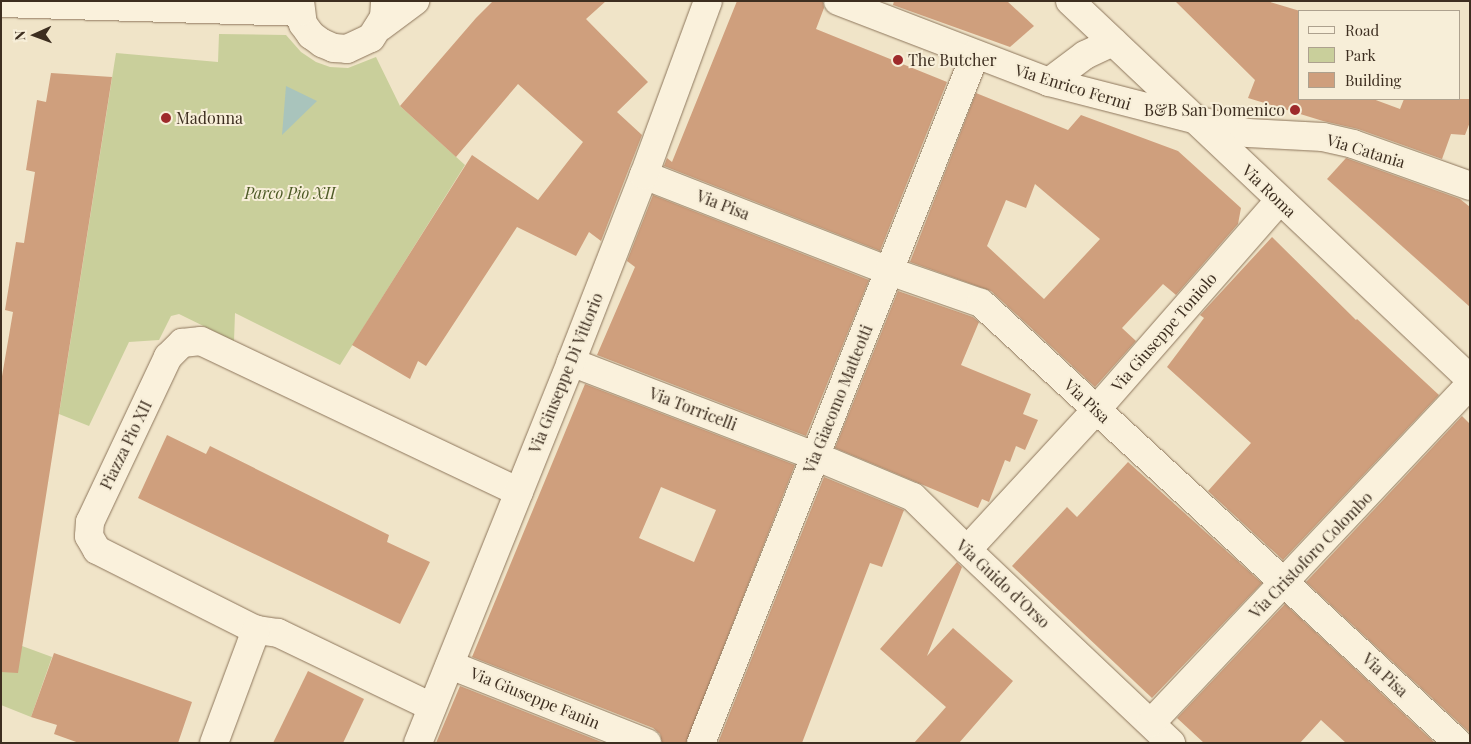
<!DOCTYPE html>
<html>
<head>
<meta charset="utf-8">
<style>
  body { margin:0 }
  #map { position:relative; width:1471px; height:744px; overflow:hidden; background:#f0e4c8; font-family:"Playfair Display",serif }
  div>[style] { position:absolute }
  .green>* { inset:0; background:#c9cf9b }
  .water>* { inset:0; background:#a9c4bc }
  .building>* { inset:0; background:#cf9f7d }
  .roads { filter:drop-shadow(0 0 1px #8d765c) drop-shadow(0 0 1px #8d765c) }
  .minor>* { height:28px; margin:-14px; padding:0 14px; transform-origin:14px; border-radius:14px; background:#faf1dc }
  .dots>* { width:14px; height:14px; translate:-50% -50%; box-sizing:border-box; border:2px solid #f7eed8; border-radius:50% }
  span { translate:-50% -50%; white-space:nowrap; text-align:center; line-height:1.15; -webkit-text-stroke:4px #f7eed8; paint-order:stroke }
  .poi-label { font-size:16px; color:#3d2e20 }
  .left { translate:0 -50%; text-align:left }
  .right { translate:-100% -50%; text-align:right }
  .street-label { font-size:16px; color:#3d2e20 }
  .park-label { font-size:16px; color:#4d5a26; font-style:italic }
  .frame { position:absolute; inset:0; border:2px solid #3d2e20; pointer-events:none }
  .legend { position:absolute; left:1298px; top:10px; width:162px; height:90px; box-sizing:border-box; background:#f7eed8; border:1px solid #ada18e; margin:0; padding:6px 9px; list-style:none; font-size:15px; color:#3d2e20 }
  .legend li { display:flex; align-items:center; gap:10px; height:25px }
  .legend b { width:25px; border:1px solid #ada18e }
  .north { position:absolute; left:10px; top:10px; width:50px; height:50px; -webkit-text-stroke:4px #f7eed8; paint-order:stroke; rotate:268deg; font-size:14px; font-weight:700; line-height:20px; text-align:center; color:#3d2e20 }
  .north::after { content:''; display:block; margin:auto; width:18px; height:22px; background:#3d2e20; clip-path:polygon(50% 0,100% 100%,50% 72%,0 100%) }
</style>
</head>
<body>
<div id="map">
  <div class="green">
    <i style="clip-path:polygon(219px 34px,286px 35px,301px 52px,316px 62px,330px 67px,348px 68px,376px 57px,400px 106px,465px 165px,340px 365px,235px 313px,234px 341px,179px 314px,171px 316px,159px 340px,129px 342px,89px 426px,59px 414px,116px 53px,218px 62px)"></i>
    <i style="clip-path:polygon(1px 643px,22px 646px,52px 657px,31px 717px,1px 705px)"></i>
  </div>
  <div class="water">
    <i style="clip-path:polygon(286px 86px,317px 101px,282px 135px)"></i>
  </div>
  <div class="building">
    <i style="clip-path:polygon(493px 1px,606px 1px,586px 19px,648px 82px,617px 112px,642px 135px,601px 241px,589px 232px,576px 256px,517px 227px,426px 366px,418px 361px,410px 379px,352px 345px,472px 155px,538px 200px,583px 142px,518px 84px,456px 157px,400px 106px,476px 18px)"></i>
    <i style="clip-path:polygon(737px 1px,823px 1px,824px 8px,816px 29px,947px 82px,880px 251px,664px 166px,667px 158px,672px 162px)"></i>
    <i style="clip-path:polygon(894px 1px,1007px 1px,1034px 26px,1010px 47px,893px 5px)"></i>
    <i style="clip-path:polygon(1175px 1px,1267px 1px,1300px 11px,1300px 99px,1373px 99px,1400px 109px,1404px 99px,1470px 99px,1470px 122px,1465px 135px,1451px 134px,1442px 159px,1358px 129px,1323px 121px,1248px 98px,1255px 80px)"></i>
    <i style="clip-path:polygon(51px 73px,112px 77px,18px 673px,1px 672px,1px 382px,13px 312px,5px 310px,16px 242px,24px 243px,35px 172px,26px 170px,37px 100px,46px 102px)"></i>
    <i style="clip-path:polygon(evenodd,976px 93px,1068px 130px,1081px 115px,1178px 151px,1241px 208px,1238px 224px,1176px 295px,1163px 284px,1122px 328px,1136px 341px,1095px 387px,991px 291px,910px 262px,976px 93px,1035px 184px,1100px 239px,1044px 299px,987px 246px,1006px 200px,1026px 208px,1035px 184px)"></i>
    <i style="clip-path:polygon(1346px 158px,1460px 199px,1470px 207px,1470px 307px,1327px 179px)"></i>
    <i style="clip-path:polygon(653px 195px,869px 280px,806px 436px,597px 355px,635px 267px,627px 261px)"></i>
    <i style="clip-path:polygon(1272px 237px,1356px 320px,1357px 319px,1439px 395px,1283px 560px,1208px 491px,1251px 443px,1167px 367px,1204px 318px,1200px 315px)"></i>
    <i style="clip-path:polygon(898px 291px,973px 317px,979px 322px,961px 365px,1031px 394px,1023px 414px,1038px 420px,1025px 450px,1016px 446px,1010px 462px,1005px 460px,989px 502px,982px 499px,978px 508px,835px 448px)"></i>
    <i style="clip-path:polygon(evenodd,585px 384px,795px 465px,686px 743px,662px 743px,660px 734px,653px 728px,472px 657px,585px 384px,661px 487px,716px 510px,694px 562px,639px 538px,661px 487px)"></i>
    <i style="clip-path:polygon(1462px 416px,1470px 424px,1470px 733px,1306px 582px)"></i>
    <i style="clip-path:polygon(167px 435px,206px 454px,210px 446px,389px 535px,387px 542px,430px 562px,400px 624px,138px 498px)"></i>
    <i style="clip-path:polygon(1128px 462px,1262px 583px,1152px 698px,1012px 566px,1067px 507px,1077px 517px)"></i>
    <i style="clip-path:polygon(824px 477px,904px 510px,882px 567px,870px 563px,802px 743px,718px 743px)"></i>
    <i style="clip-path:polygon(957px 562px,962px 567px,927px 656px,953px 628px,1013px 681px,959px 743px,914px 743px,946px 707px,880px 649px)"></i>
    <i style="clip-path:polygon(1285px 604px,1435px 743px,1346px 743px,1321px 720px,1300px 743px,1204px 743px,1177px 718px)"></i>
    <i style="clip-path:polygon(54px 653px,192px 702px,178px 743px,79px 743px,54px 734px,57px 725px,31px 717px)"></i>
    <i style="clip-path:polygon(308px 671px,364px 699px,343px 743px,273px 743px)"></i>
    <i style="clip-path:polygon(460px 686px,604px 743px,436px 743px)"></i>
  </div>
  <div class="roads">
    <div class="minor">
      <i style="left:300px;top:1px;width:23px;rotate:83deg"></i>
      <i style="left:303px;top:24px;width:14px;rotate:54deg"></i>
      <i style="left:311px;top:35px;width:14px;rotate:36deg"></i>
      <i style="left:322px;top:43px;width:13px;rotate:23deg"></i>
      <i style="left:334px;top:48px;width:13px;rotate:4deg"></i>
      <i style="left:347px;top:49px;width:26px;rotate:-25deg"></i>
      <i style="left:371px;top:38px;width:25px;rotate:-58deg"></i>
      <i style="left:384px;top:17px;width:16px;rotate:-86deg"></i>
      <i style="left:838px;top:1px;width:226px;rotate:21deg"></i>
      <i style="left:1049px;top:82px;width:205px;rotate:14.4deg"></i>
      <i style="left:1248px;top:133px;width:75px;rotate:3.1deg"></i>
      <i style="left:1323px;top:137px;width:31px;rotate:13deg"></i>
      <i style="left:1353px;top:144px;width:124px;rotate:19.7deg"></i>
      <i style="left:1070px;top:1px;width:550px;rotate:43.38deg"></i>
      <i style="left:1px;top:3px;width:299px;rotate:1.7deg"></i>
      <i style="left:380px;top:27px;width:44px;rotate:-36.6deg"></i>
      <i style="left:1049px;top:82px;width:45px;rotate:-36.9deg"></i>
      <i style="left:1085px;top:55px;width:31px;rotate:-25deg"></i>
      <i style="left:644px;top:175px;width:263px;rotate:21.4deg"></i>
      <i style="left:889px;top:271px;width:97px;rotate:19.2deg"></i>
      <i style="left:981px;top:303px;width:649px;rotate:42.69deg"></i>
      <i style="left:571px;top:362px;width:261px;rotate:21.1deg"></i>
      <i style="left:815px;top:456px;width:106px;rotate:22.7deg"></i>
      <i style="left:913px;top:497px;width:76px;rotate:44.5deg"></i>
      <i style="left:967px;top:550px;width:281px;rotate:43.4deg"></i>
      <i style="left:967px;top:550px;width:190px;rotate:-47.3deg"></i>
      <i style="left:1096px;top:410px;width:278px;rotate:-48.8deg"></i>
      <i style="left:450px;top:665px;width:212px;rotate:21.6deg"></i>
      <i style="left:432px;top:707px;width:171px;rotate:-154.3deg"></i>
      <i style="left:278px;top:633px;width:22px;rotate:-172deg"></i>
      <i style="left:256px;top:630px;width:178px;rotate:-153.3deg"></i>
      <i style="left:97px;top:550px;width:16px;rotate:-120deg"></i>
      <i style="left:89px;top:536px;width:14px;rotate:-86deg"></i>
      <i style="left:90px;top:522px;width:183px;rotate:-64.7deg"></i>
      <i style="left:168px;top:357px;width:20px;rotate:-45deg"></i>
      <i style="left:182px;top:343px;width:19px;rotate:-6deg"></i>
      <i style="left:201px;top:341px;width:352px;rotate:25.4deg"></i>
      <i style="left:1151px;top:723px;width:465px;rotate:-46.7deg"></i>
      <i style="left:214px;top:743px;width:121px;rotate:-69.6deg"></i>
      <i style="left:418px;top:743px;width:411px;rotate:-68.1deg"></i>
      <i style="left:571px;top:362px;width:201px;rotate:-68.7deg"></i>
      <i style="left:644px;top:175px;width:185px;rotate:-69.8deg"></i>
      <i style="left:701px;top:743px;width:741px;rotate:-68.28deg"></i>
    </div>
  </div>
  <div class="dots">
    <i style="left:898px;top:60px;background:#9e2a2b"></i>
    <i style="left:1295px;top:110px;background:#9e2a2b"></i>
    <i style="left:166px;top:118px;background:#9e2a2b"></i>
  </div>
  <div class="poi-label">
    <span class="left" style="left:908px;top:60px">The Butcher</span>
    <span class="right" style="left:1285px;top:110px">B&amp;B San Domenico</span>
    <span class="left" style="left:176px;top:118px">Madonna</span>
  </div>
  <div class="street-label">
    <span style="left:1073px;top:87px;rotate:17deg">Via Enrico Fermi</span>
    <span style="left:1366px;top:151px;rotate:17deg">Via Catania</span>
    <span style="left:1269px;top:191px;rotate:44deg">Via Roma</span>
    <span style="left:723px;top:205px;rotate:21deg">Via Pisa</span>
    <span style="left:1164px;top:332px;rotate:-49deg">Via Giuseppe Toniolo</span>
    <span style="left:566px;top:373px;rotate:-68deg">Via Giuseppe Di Vittorio</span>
    <span style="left:838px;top:399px;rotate:-68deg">Via Giacomo Matteotti</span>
    <span style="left:1087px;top:401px;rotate:43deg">Via Pisa</span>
    <span style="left:693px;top:409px;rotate:21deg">Via Torricelli</span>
    <span style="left:126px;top:445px;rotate:-64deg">Piazza Pio XII</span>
    <span style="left:1311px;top:555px;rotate:-46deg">Via Cristoforo Colombo</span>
    <span style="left:1003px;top:584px;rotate:43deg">Via Guido d'Orso</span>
    <span style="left:1385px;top:675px;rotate:43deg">Via Pisa</span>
    <span style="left:535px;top:698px;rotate:22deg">Via Giuseppe Fanin</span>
  </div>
  <div class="park-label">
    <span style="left:290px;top:193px">Parco Pio XII</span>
  </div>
  <div class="frame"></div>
  <ul class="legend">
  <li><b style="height:6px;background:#faf1dc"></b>Road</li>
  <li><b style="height:14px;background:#c9cf9b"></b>Park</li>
  <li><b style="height:14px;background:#cf9f7d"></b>Building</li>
  </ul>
  <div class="north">N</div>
</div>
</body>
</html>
